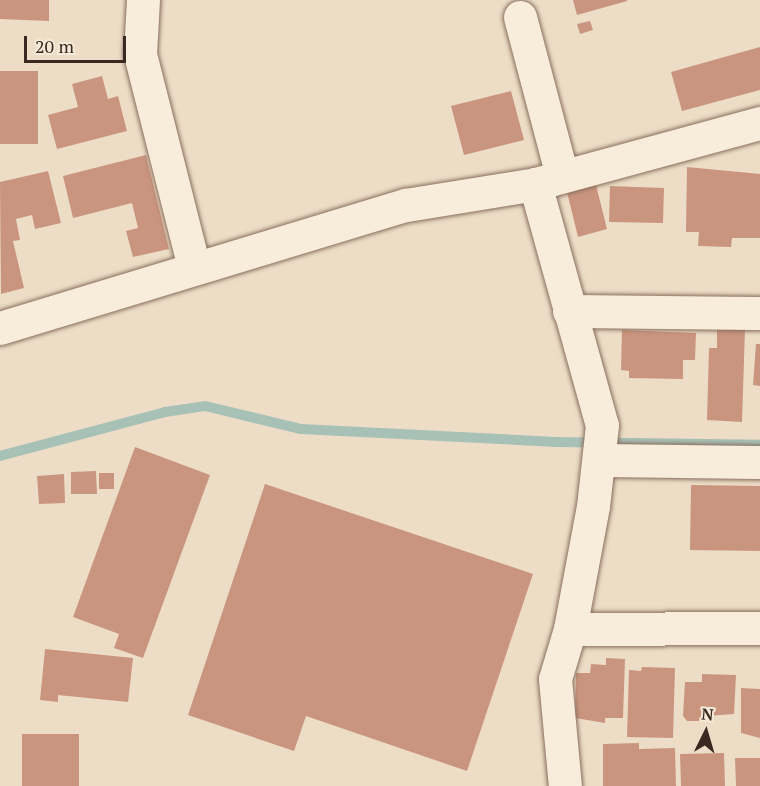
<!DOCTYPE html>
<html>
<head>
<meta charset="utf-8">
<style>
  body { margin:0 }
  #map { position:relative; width:760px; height:786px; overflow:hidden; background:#edddc7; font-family:"PT Serif",serif }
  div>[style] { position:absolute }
  .stream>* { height:10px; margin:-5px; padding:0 5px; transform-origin:5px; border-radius:5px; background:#a8c1b7 }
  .building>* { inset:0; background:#ca957f }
  .roads { filter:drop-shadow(0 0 2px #896f5d) drop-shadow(0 0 2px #896f5d) }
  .minor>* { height:33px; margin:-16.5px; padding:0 16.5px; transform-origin:16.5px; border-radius:16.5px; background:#f8ecdb }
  span { translate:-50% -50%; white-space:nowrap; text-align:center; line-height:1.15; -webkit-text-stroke:6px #f5e9d7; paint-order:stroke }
  .north { position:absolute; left:676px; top:702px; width:60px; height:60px; -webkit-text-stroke:4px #f5e9d7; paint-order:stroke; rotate:5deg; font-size:16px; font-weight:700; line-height:24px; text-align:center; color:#3a2920 }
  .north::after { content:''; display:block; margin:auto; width:21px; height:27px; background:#3a2920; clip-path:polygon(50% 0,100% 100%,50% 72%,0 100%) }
  .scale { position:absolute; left:24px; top:36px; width:102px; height:27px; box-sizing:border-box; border:3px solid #3a2920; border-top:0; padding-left:8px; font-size:18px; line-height:21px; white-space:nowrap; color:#3a2920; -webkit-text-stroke:4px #f5e9d7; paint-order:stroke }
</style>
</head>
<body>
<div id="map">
  <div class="stream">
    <i style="left:0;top:456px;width:171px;rotate:-14.9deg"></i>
    <i style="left:165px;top:412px;width:40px;rotate:-8.5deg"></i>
    <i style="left:205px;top:406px;width:99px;rotate:13.5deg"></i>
    <i style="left:301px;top:429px;width:256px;rotate:2.9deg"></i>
    <i style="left:557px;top:442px;width:203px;rotate:0.8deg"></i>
  </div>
  <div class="building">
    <i style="clip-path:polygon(0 0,49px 0,49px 21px,0 19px)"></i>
    <i style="clip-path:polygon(573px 0,627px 0,627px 1px,577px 15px)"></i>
    <i style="clip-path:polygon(590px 21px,593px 30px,580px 34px,577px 24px)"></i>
    <i style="clip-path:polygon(760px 47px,760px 90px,682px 111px,671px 72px)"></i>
    <i style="clip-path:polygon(0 71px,38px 71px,38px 144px,0 144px)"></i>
    <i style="clip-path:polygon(102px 76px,108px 99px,118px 96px,127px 131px,57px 149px,48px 115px,78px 107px,72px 84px)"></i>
    <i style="clip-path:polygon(511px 91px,524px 140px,464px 155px,451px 106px)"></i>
    <i style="clip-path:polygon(146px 155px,169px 249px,133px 257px,126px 231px,138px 228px,132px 203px,73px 218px,63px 176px)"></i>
    <i style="clip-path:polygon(687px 167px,760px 174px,760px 238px,732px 238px,731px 247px,698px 246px,699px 232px,686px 232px)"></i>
    <i style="clip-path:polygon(48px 171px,61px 223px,35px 229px,32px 215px,16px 219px,20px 240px,13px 241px,24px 288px,1px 294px,0 182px)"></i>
    <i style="clip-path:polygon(596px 185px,607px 229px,578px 237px,567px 192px)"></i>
    <i style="clip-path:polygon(610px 186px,664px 188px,663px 223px,609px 222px)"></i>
    <i style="clip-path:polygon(717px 328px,745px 329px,742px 422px,707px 420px,709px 348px,717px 348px)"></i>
    <i style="clip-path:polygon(622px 330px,696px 333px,695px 360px,683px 360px,683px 379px,629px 378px,629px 371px,621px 370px)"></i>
    <i style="clip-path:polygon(756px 344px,760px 344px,760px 386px,753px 385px)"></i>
    <i style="clip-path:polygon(135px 447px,210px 475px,143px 658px,114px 648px,119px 634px,73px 617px)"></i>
    <i style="clip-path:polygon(96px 471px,97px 494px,71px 494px,71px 472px)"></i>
    <i style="clip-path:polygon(99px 473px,114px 473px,114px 489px,99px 489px)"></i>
    <i style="clip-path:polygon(64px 474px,65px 503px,39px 504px,37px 476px)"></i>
    <i style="clip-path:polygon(265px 484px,533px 574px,467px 771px,306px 716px,294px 751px,188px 715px)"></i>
    <i style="clip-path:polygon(691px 485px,760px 486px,760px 551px,690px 550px)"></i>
    <i style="clip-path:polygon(45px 649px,133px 658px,128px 702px,58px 695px,58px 702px,40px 700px)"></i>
    <i style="clip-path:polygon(606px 658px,625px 659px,623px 718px,605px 718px,605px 723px,575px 718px,576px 673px,590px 673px,591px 664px,606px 665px)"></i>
    <i style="clip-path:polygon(642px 667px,675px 668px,673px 738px,627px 737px,629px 670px,641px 671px)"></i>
    <i style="clip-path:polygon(702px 674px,736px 675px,734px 714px,707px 716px,706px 721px,687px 721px,683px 716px,685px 682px,702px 682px)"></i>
    <i style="clip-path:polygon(741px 688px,760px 689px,760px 738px,741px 733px)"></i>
    <i style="clip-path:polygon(22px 734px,79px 734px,79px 786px,22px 786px)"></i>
    <i style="clip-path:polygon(639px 743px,639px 749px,675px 748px,676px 786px,603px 786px,603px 744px)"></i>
    <i style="clip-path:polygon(724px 753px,725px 786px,681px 786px,680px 754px)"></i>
    <i style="clip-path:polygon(735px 758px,760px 758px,760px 786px,736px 786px)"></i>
  </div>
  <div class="roads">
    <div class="minor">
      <i style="left:143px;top:0;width:54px;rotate:93.2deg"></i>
      <i style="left:140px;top:54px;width:221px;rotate:75.8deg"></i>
      <i style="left:520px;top:17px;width:164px;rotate:75.2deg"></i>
      <i style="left:535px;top:184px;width:250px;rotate:74.5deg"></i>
      <i style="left:602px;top:425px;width:81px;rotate:96.3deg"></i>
      <i style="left:593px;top:506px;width:125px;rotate:100.6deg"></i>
      <i style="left:570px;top:629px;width:52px;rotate:106.7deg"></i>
      <i style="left:555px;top:679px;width:107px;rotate:84.7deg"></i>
      <i style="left:569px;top:311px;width:191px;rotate:0.6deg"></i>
      <i style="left:0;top:328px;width:424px;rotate:-16.9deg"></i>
      <i style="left:406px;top:205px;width:131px;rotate:-9.2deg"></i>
      <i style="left:535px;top:184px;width:233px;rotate:-15.2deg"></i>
      <i style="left:600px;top:460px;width:160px;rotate:0.7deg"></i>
      <i style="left:570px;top:629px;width:190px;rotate:-0.3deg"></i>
    </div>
  </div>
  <div class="north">N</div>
  <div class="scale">20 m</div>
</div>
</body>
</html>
